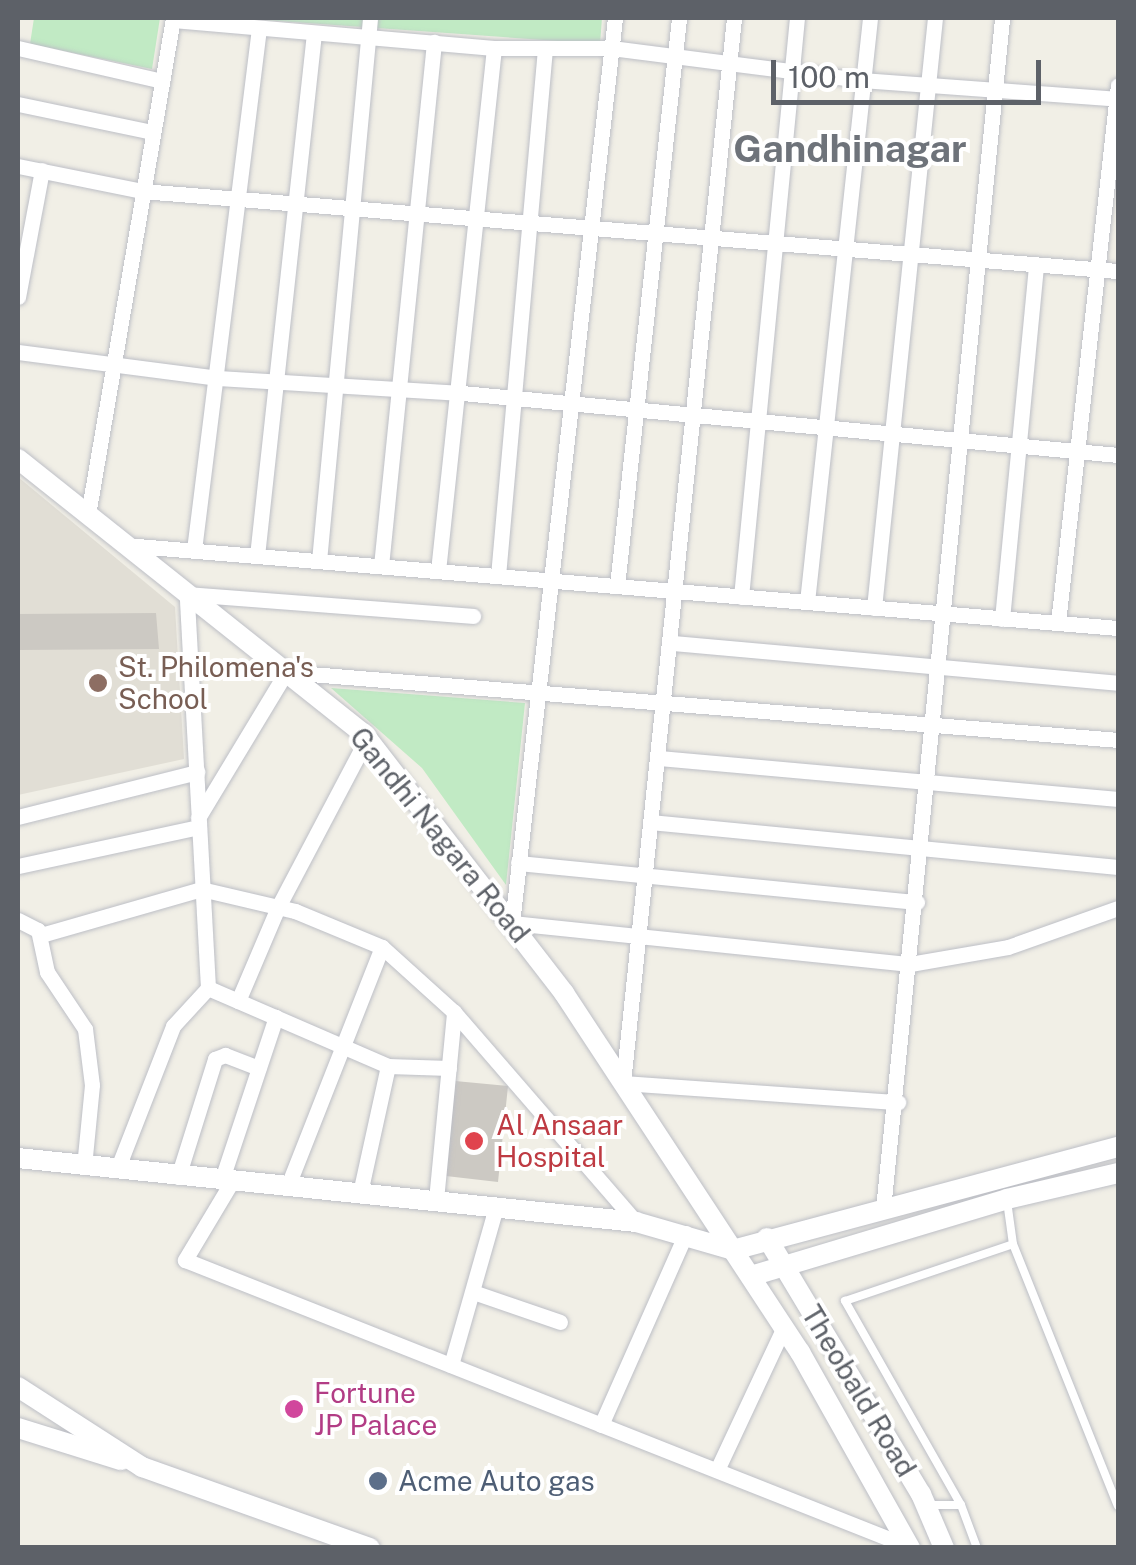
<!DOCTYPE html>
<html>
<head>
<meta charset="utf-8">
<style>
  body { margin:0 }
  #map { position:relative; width:1136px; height:1565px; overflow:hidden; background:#f1efe6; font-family:"Public Sans",sans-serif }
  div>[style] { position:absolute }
  .education>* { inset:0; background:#e1ded5 }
  .green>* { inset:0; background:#c1eac4 }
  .building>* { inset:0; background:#ccc9c3 }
  .roads { filter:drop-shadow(0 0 2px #bdbfc6) drop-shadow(0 0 2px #bdbfc6) }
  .lane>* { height:8px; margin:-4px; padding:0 4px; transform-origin:4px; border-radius:4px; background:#fff }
  .street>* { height:15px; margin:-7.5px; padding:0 7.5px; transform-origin:7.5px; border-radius:7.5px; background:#fff }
  .secondary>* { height:20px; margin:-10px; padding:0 10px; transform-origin:10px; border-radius:10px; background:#fff }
  .dots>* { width:28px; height:28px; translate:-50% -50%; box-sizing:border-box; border:5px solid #fff; border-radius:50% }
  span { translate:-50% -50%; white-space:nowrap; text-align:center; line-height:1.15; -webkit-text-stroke:8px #fff; paint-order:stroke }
  .education-label { font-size:28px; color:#785e54 }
  .left { translate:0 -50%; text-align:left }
  .street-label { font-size:28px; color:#5d6168 }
  .health-label { font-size:28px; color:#be3a42 }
  .hotel-label { font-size:28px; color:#b23c85 }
  .service-label { font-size:28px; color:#4e5e75 }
  .district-label { font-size:38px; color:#6e737a; font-weight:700 }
  .frame { position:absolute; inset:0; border:20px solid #5d6168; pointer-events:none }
  .scale { position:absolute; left:771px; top:60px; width:270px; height:45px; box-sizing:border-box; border:5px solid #5d6168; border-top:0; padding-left:12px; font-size:30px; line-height:35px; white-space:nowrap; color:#5d6168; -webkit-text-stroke:8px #fff; paint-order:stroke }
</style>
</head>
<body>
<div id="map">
  <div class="education">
    <i style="clip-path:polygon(18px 477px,175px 607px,184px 759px,18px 795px)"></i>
  </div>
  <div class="green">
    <i style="clip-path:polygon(34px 18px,160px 18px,152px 69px,30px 44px)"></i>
    <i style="clip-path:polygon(238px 18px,602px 18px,600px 44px)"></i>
    <i style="clip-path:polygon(331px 688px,525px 703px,506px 885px,422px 768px)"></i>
  </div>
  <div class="building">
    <i style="clip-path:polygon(156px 613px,159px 649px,18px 650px,18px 614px)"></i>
    <i style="clip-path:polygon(455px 1081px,508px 1086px,498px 1182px,446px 1176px)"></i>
  </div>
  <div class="roads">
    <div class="lane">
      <i style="left:1007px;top:1201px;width:43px;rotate:82.1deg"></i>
      <i style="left:1013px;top:1244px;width:282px;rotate:68.2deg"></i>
      <i style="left:930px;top:1505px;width:31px"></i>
      <i style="left:977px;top:1548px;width:46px;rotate:-110.4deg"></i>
      <i style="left:961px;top:1505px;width:235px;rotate:-119.6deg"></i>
      <i style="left:845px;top:1301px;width:177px;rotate:-18.7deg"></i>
    </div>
    <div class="street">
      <i style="left:615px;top:18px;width:911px;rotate:96.49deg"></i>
      <i style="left:512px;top:923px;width:400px;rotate:5.9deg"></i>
      <i style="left:910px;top:964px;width:99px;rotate:-9.8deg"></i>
      <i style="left:1008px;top:947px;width:117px;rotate:-19.5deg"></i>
      <i style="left:734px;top:18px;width:1071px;rotate:95.95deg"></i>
      <i style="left:623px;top:1083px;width:276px;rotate:4deg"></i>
      <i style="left:173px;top:20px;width:322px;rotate:5deg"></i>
      <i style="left:494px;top:48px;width:117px"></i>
      <i style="left:611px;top:48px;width:253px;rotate:7.3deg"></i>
      <i style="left:862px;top:80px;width:257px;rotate:4.2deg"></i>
      <i style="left:18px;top:48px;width:148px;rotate:12.9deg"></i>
      <i style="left:18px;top:104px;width:137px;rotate:11.8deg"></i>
      <i style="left:18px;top:166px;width:126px;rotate:11.4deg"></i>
      <i style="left:142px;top:191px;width:979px;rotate:4.69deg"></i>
      <i style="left:18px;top:297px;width:129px;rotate:-79.3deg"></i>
      <i style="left:18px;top:352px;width:202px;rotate:7.4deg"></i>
      <i style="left:218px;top:378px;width:244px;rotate:3.5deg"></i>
      <i style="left:462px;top:393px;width:659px;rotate:5.4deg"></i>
      <i style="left:88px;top:515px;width:504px;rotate:-80.29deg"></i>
      <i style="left:125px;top:545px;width:996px;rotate:4.78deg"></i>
      <i style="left:194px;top:550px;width:526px;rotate:-82.9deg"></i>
      <i style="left:257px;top:556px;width:526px;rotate:-83.78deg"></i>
      <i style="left:319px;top:561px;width:545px;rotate:-84.63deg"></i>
      <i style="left:381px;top:566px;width:527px;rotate:-84.22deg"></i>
      <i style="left:438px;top:571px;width:526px;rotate:-83.89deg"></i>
      <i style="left:498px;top:576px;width:530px;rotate:-84.91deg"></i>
      <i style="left:617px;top:586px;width:571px;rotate:-83.77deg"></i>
      <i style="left:741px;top:597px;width:582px;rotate:-84.48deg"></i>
      <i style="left:807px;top:602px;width:587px;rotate:-83.84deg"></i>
      <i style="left:874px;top:608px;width:593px;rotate:-84.1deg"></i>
      <i style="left:1002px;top:619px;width:356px;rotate:-84.5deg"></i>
      <i style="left:1058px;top:623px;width:541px;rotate:-83.64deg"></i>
      <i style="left:672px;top:643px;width:448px;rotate:5.1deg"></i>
      <i style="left:659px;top:758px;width:461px;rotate:5.1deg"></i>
      <i style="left:18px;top:817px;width:185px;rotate:-14.1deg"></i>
      <i style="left:198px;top:818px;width:170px;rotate:-58.9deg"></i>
      <i style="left:286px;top:672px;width:835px;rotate:4.67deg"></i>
      <i style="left:650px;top:822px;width:470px;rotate:5.5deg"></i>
      <i style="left:518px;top:863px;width:401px;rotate:5.6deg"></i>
      <i style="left:18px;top:866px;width:185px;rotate:-12.2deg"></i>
      <i style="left:18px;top:920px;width:22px;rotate:27deg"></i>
      <i style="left:38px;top:930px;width:43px;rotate:77.9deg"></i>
      <i style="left:47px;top:972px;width:69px;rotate:56.3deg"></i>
      <i style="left:85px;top:1029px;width:56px;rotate:82.9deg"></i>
      <i style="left:92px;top:1085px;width:81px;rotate:95.6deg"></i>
      <i style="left:41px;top:935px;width:166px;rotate:-16deg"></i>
      <i style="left:201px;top:889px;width:97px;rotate:13.2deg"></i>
      <i style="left:295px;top:911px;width:94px;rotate:22.5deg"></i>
      <i style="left:382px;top:947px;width:97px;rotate:42.1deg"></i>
      <i style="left:454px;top:1012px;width:278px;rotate:49.1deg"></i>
      <i style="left:208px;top:988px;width:196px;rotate:23.4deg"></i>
      <i style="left:388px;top:1066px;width:61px;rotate:1.9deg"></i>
      <i style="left:238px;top:1001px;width:102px;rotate:-66.9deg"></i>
      <i style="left:278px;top:907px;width:191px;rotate:-62.2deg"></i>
      <i style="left:117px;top:1170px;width:155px;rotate:-68.7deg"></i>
      <i style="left:173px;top:1026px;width:52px;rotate:-47.4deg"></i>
      <i style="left:208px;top:988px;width:395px;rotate:-93.1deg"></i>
      <i style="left:187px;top:594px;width:287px;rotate:4.4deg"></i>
      <i style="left:178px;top:1177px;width:124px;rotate:-72.6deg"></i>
      <i style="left:215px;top:1059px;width:11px;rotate:-22deg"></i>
      <i style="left:225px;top:1055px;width:36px;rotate:21deg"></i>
      <i style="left:221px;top:1182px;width:174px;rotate:-71.6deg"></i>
      <i style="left:231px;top:1183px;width:90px;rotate:120.9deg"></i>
      <i style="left:185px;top:1260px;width:780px;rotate:21.6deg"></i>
      <i style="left:287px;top:1188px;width:259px;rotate:-68.5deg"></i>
      <i style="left:360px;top:1193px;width:130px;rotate:-77.6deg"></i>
      <i style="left:436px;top:1200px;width:189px;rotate:-84.5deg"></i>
      <i style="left:883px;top:1209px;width:1197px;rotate:-84.29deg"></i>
      <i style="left:473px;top:1292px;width:92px;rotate:19deg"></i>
      <i style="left:451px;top:1365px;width:164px;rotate:-74.1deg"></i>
      <i style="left:601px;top:1425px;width:210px;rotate:-66.1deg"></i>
      <i style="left:717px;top:1470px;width:158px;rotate:-64.9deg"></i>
    </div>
    <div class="secondary">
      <i style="left:18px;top:459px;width:441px;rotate:38.5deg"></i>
      <i style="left:363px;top:733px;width:329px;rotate:52.3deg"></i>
      <i style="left:564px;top:993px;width:430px;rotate:56.7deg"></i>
      <i style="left:800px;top:1352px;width:225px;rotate:60.7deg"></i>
      <i style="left:18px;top:1158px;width:621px;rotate:5.91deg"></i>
      <i style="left:636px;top:1222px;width:101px;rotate:16.1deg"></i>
      <i style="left:733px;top:1250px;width:399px;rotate:-15deg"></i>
      <i style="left:767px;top:1238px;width:299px;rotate:59deg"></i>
      <i style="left:921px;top:1494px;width:59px;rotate:66.9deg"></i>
      <i style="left:751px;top:1276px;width:267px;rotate:-16.7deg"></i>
      <i style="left:1007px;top:1199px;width:114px;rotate:-13.2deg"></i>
      <i style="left:18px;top:1387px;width:148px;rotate:32.8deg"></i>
      <i style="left:142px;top:1467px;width:242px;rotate:19.6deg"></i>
      <i style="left:18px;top:1428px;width:108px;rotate:17.3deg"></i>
    </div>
  </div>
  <div class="dots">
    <i style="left:98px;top:683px;background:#8d6e63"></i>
    <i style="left:474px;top:1141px;background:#e0444e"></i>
    <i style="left:294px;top:1409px;background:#d1479c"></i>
    <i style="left:378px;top:1481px;background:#5c6f8a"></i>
  </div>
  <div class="education-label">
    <span class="left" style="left:118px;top:683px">St. Philomena's<br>School</span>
  </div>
  <div class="street-label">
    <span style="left:440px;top:835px;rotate:51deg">Gandhi Nagara Road</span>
    <span style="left:859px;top:1391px;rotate:59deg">Theobald Road</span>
  </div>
  <div class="health-label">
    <span class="left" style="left:496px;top:1141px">Al Ansaar<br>Hospital</span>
  </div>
  <div class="hotel-label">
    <span class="left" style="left:314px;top:1409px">Fortune<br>JP Palace</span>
  </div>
  <div class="service-label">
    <span class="left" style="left:398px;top:1481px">Acme Auto gas</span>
  </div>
  <div class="district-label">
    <span style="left:850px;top:149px">Gandhinagar</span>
  </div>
  <div class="frame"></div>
  <div class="scale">100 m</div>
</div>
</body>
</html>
